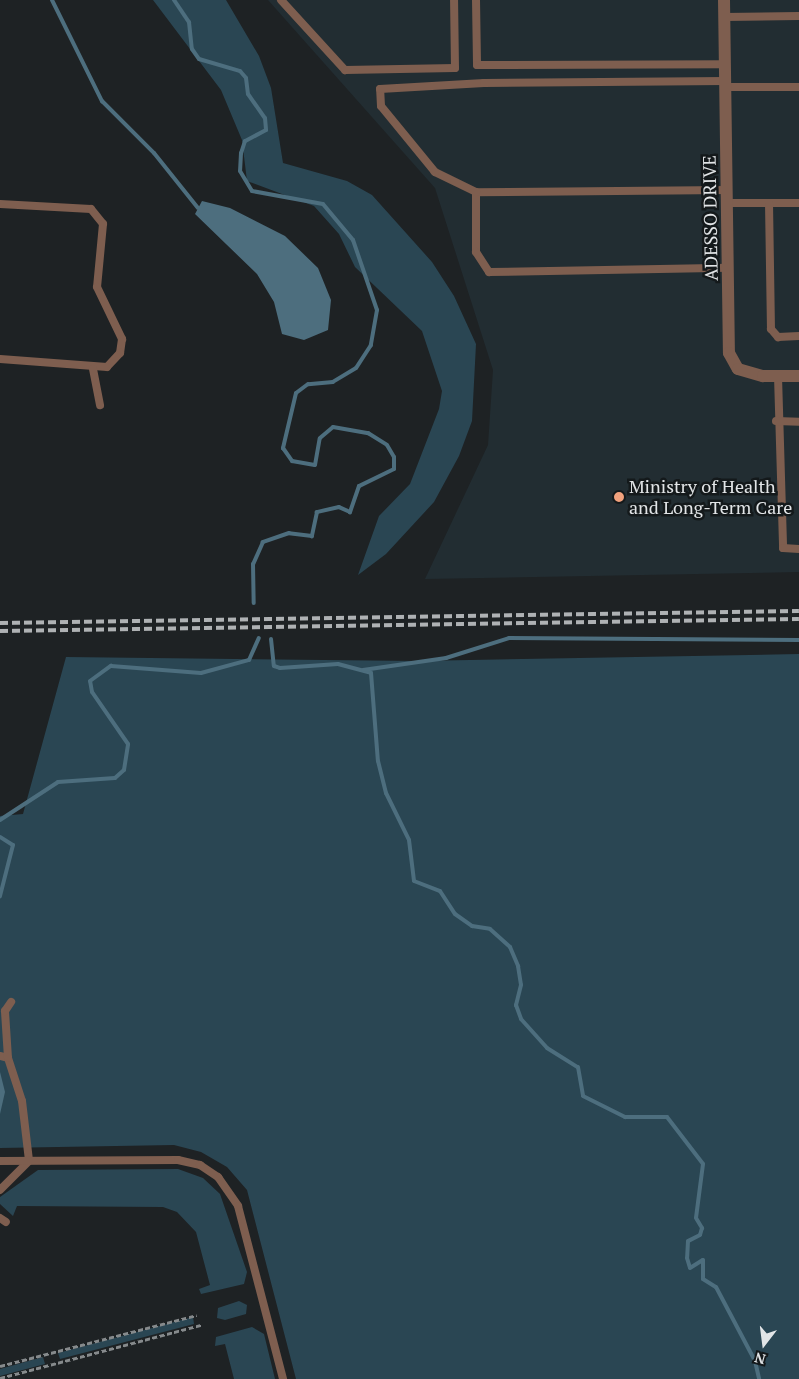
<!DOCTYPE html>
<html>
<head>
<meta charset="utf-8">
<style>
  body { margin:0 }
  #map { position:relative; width:799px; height:1379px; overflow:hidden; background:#1e2224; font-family:"PT Serif",serif }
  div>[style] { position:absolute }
  .built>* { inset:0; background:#222d32 }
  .green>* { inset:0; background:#2a4653 }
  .water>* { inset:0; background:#4d6e7e }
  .stream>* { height:4px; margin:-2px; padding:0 2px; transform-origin:2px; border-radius:2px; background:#4d6e7e }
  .path>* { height:2.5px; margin-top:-1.25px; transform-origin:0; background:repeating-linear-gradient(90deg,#868a8c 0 5px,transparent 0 7.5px) }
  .lane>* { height:8px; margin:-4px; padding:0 4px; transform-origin:4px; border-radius:4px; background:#7e5e4f }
  .street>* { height:12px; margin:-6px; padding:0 6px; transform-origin:6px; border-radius:6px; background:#7e5e4f }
  .rail>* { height:4px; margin-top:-2px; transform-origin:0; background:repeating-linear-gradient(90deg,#afb2b4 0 8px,transparent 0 12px) }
  .dots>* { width:14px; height:14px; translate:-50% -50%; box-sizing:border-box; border:2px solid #14191b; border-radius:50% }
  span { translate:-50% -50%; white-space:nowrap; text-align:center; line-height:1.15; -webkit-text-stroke:5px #14191b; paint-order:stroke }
  .street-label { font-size:18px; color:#e2e5e7 }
  .poi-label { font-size:18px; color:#e2e5e7 }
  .left { translate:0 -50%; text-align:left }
  .north { position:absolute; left:739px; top:1319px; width:50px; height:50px; -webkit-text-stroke:4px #14191b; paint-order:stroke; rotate:195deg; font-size:14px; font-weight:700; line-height:20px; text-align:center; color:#e2e5e7 }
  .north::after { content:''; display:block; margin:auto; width:18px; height:22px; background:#e2e5e7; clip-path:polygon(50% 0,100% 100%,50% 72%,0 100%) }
</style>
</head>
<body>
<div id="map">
  <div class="built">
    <i style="clip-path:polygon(268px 0,799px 0,799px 572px,425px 579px,488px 445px,493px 370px,435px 188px)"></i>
  </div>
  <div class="green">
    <i style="clip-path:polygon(153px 0,226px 0,259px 56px,271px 88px,283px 163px,347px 181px,372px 195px,432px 262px,454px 296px,476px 344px,472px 421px,459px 456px,434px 502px,386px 554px,358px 575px,379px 516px,410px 484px,439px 409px,442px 391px,422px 331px,355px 267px,339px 234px,314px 206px,247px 181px,242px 140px,221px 90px)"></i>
    <i style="clip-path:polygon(799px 654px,799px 1379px,296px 1379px,247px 1190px,227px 1167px,201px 1152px,174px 1145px,0 1148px,0 816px,23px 814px,66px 657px,417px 661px)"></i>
    <i style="clip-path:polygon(178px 1169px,203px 1178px,220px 1194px,247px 1272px,244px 1284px,201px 1294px,199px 1289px,210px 1285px,196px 1232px,177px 1212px,163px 1207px,17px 1206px,13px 1216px,0 1204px,0 1197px,38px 1170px)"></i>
    <i style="clip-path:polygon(239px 1301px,247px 1305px,246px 1314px,225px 1320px,217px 1318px,218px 1308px)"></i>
    <i style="clip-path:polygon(193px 1317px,194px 1324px,60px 1359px,58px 1353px)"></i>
    <i style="clip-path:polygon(252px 1327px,264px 1334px,275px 1379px,234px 1379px,225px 1344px,215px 1346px,216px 1337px)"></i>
    <i style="clip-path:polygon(43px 1357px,45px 1364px,0 1376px,0 1369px)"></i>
  </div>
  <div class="water">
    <i style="clip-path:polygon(202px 201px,230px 208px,285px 236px,318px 268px,331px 300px,328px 330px,304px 340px,282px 334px,274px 302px,257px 274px,195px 214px)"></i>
    <i style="clip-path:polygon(0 1072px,5px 1092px,0 1114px)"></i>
  </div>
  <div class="stream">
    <i style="left:52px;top:0;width:113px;rotate:63.7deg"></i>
    <i style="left:102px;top:101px;width:74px;rotate:45deg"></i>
    <i style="left:154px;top:153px;width:70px;rotate:51.3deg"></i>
    <i style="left:174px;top:0;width:27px;rotate:56deg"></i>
    <i style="left:189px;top:22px;width:27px;rotate:84deg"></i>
    <i style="left:192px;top:49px;width:12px;rotate:55deg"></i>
    <i style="left:199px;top:59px;width:43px;rotate:16.3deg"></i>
    <i style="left:240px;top:71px;width:9px;rotate:49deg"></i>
    <i style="left:246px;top:78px;width:16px;rotate:83deg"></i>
    <i style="left:248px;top:94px;width:29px;rotate:55deg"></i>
    <i style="left:265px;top:118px;width:12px;rotate:85deg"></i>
    <i style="left:266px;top:130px;width:24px;rotate:152deg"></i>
    <i style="left:245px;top:141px;width:13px;rotate:108deg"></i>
    <i style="left:241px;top:153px;width:18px;rotate:93deg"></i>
    <i style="left:240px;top:171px;width:23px;rotate:59deg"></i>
    <i style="left:252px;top:191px;width:72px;rotate:10.4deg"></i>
    <i style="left:323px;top:204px;width:47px;rotate:50.2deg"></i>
    <i style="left:353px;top:240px;width:74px;rotate:71.1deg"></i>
    <i style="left:377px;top:310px;width:36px;rotate:100deg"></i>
    <i style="left:371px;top:345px;width:27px;rotate:123deg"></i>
    <i style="left:356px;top:368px;width:27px;rotate:149deg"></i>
    <i style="left:333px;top:382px;width:25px;rotate:175deg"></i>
    <i style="left:308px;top:384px;width:15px;rotate:143deg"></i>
    <i style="left:296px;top:393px;width:57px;rotate:103.3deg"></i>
    <i style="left:283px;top:448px;width:16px;rotate:55deg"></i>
    <i style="left:292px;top:461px;width:23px;rotate:10deg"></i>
    <i style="left:315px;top:465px;width:27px;rotate:-80deg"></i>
    <i style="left:320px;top:438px;width:17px;rotate:-40deg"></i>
    <i style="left:333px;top:427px;width:36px;rotate:10deg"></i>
    <i style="left:368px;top:433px;width:22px;rotate:32deg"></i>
    <i style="left:387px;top:445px;width:14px;rotate:60deg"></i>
    <i style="left:394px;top:457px;width:12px;rotate:90deg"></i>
    <i style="left:394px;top:469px;width:39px;rotate:154deg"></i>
    <i style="left:359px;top:486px;width:28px;rotate:109deg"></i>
    <i style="left:350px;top:512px;width:12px;rotate:-156deg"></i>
    <i style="left:339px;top:507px;width:23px;rotate:167deg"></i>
    <i style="left:317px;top:512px;width:25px;rotate:102deg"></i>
    <i style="left:312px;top:536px;width:23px;rotate:-173deg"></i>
    <i style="left:289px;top:533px;width:28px;rotate:161deg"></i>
    <i style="left:263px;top:542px;width:24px;rotate:114deg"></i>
    <i style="left:253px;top:564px;width:39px;rotate:89deg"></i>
    <i style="left:271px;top:639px;width:27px;rotate:84deg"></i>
    <i style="left:274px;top:666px;width:6px;rotate:18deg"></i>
    <i style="left:280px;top:668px;width:58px;rotate:-3.9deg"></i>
    <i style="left:338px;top:664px;width:34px;rotate:15deg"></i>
    <i style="left:371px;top:673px;width:88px;rotate:85.5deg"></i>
    <i style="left:378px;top:761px;width:33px;rotate:76deg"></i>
    <i style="left:386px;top:793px;width:52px;rotate:63.9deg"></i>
    <i style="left:409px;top:840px;width:41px;rotate:83deg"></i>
    <i style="left:414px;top:881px;width:28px;rotate:21deg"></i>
    <i style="left:440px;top:891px;width:27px;rotate:57deg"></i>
    <i style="left:455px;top:914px;width:21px;rotate:35deg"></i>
    <i style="left:472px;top:926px;width:18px;rotate:9deg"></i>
    <i style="left:490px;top:929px;width:27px;rotate:42deg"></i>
    <i style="left:510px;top:947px;width:21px;rotate:67deg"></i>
    <i style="left:518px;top:966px;width:19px;rotate:81deg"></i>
    <i style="left:521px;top:985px;width:21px;rotate:104deg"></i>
    <i style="left:516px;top:1005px;width:15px;rotate:70deg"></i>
    <i style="left:521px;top:1019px;width:39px;rotate:48deg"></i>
    <i style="left:547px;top:1048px;width:36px;rotate:32deg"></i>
    <i style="left:578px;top:1067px;width:29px;rotate:80deg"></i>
    <i style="left:583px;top:1096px;width:47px;rotate:26.6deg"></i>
    <i style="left:625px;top:1117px;width:42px"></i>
    <i style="left:667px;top:1117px;width:59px;rotate:52.5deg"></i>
    <i style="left:703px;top:1164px;width:54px;rotate:97.4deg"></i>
    <i style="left:696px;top:1218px;width:12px;rotate:59deg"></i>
    <i style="left:702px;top:1228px;width:7px;rotate:106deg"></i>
    <i style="left:700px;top:1235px;width:13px;rotate:153deg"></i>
    <i style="left:688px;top:1241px;width:17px;rotate:93deg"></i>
    <i style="left:687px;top:1258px;width:10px;rotate:73deg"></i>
    <i style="left:690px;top:1268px;width:15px;rotate:-32deg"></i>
    <i style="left:703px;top:1260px;width:19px;rotate:90deg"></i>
    <i style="left:703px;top:1279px;width:15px;rotate:32deg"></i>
    <i style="left:716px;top:1287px;width:84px;rotate:62.2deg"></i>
    <i style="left:755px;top:1361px;width:18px;rotate:77deg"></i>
    <i style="left:363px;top:670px;width:84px;rotate:-8.2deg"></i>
    <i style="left:446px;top:658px;width:66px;rotate:-17.6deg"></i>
    <i style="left:509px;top:638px;width:290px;rotate:0.4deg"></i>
    <i style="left:0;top:820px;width:69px;rotate:-33.2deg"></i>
    <i style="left:58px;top:782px;width:57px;rotate:-4deg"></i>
    <i style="left:115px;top:778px;width:12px;rotate:-42deg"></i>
    <i style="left:124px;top:770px;width:26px;rotate:-81deg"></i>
    <i style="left:128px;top:744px;width:63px;rotate:-124.7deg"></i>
    <i style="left:92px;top:692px;width:11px;rotate:-100deg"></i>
    <i style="left:90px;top:681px;width:26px;rotate:-36deg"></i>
    <i style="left:111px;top:666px;width:90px;rotate:4.4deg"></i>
    <i style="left:201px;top:673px;width:50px;rotate:-15.2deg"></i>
    <i style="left:249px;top:660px;width:24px;rotate:-66deg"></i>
    <i style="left:0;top:837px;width:15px;rotate:32deg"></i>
    <i style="left:13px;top:845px;width:53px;rotate:104.3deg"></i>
  </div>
  <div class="path">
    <i style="left:0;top:1366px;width:203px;rotate:-14.5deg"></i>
    <i style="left:0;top:1378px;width:208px;rotate:-14.8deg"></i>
  </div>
  <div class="lane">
    <i style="left:281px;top:0;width:95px;rotate:47.6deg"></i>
    <i style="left:345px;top:70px;width:110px;rotate:-1deg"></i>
    <i style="left:455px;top:68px;width:68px;rotate:-90.8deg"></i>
    <i style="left:476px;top:0;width:65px;rotate:89.1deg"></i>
    <i style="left:477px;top:65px;width:249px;rotate:-0.2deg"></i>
    <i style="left:724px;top:17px;width:75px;rotate:-0.8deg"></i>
    <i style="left:726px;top:87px;width:73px"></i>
    <i style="left:727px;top:190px;width:251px;rotate:179.5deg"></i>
    <i style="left:476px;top:192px;width:60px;rotate:90deg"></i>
    <i style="left:476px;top:252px;width:24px;rotate:57deg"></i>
    <i style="left:489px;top:272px;width:239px;rotate:-1deg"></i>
    <i style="left:476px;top:192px;width:46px;rotate:-154deg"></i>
    <i style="left:435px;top:172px;width:85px;rotate:-129.3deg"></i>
    <i style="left:381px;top:106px;width:17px;rotate:-93deg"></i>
    <i style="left:380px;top:89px;width:104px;rotate:-3.3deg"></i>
    <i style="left:484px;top:83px;width:242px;rotate:-0.5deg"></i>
    <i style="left:727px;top:203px;width:72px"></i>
    <i style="left:769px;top:203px;width:126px;rotate:89.1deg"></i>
    <i style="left:771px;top:329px;width:11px;rotate:49deg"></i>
    <i style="left:778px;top:337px;width:21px;rotate:-3deg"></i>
    <i style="left:0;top:204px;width:91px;rotate:3.1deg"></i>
    <i style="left:91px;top:209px;width:19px;rotate:51deg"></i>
    <i style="left:103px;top:224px;width:63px;rotate:95.4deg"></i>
    <i style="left:97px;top:287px;width:58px;rotate:64.3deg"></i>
    <i style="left:122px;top:339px;width:14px;rotate:98deg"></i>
    <i style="left:120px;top:353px;width:19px;rotate:133deg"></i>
    <i style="left:107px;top:367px;width:107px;rotate:-175.7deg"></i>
    <i style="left:93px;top:369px;width:37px;rotate:79deg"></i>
    <i style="left:778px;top:376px;width:172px;rotate:88.3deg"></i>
    <i style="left:783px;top:548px;width:16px;rotate:4deg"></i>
    <i style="left:776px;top:421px;width:23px;rotate:2deg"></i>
    <i style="left:0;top:1056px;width:8px;rotate:14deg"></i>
    <i style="left:8px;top:1058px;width:45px;rotate:72deg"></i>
    <i style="left:22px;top:1101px;width:60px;rotate:83.3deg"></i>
    <i style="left:29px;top:1161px;width:41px;rotate:135deg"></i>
    <i style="left:8px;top:1058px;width:47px;rotate:-93.7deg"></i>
    <i style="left:5px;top:1011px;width:11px;rotate:-56deg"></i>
    <i style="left:0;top:1161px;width:178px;rotate:-0.3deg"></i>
    <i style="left:178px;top:1160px;width:23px;rotate:13deg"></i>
    <i style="left:200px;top:1165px;width:22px;rotate:34deg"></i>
    <i style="left:218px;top:1177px;width:35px;rotate:55deg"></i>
    <i style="left:238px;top:1206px;width:179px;rotate:75.4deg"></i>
    <i style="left:0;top:1218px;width:7px;rotate:34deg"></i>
  </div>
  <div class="street">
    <i style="left:724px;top:0;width:353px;rotate:89.2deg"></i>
    <i style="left:729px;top:353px;width:18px;rotate:61deg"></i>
    <i style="left:738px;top:369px;width:26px;rotate:16deg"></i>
    <i style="left:763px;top:376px;width:36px"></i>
  </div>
  <div class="rail">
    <i style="left:0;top:623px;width:799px;rotate:-0.86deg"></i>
    <i style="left:0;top:631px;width:799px;rotate:-0.86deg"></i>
  </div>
  <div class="dots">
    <i style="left:619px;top:497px;background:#f1a17d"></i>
  </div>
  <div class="street-label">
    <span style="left:710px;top:218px;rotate:-91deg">ADESSO DRIVE</span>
  </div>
  <div class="poi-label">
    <span class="left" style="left:629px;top:497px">Ministry of Health<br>and Long-Term Care</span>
  </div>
  <div class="north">N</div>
</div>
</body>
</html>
